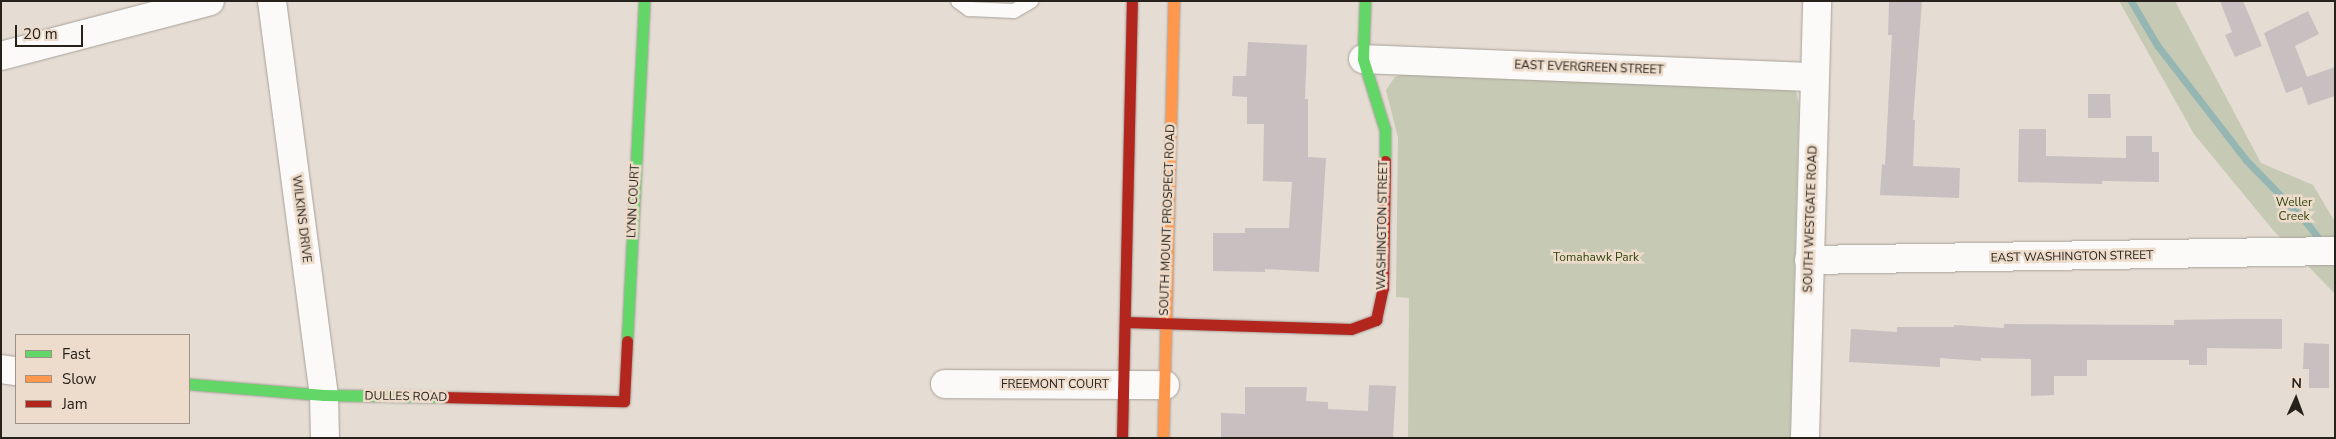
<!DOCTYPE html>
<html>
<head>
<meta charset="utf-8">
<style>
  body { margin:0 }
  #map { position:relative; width:2336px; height:439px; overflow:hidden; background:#e5dcd3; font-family:"Nunito Sans",sans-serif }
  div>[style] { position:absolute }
  .green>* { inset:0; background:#c6c9b3 }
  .stream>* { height:7px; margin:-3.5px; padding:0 3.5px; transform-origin:3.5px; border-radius:3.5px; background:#96b6b4 }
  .building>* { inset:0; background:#c8bfc1 }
  .roads { filter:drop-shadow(0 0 1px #a7a19a) drop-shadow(0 0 1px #a7a19a) }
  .lane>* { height:14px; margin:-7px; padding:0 7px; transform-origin:7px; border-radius:7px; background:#fbfaf8 }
  .street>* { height:28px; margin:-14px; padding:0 14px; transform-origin:14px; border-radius:14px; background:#fbfaf8 }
  .fast>* { height:11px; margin:-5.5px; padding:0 5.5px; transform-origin:5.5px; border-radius:5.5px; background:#63d668 }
  .slow>* { height:11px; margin:-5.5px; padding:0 5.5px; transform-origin:5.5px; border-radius:5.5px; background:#ff974d }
  .jam>* { height:11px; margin:-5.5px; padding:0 5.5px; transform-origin:5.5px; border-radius:5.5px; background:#b3261e }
  span { translate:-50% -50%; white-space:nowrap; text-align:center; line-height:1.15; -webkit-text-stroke:5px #eddccb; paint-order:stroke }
  .street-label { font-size:12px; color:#27211b }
  .park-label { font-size:12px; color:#32440a }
  .frame { position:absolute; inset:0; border:2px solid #27211b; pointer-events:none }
  .legend { position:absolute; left:15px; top:334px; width:175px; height:90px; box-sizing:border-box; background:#eddccb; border:1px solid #9e9185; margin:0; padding:6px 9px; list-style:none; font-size:15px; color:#27211b }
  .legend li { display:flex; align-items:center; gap:10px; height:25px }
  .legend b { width:25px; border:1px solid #9e9185 }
  .north { position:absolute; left:2271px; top:374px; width:50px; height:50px; -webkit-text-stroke:4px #eddccb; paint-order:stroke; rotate:2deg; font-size:14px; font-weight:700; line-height:20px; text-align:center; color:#27211b }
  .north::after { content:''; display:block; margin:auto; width:18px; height:22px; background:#27211b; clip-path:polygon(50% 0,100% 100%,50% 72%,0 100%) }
  .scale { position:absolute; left:15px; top:25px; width:68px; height:22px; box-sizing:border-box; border:2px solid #27211b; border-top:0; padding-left:6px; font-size:15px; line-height:18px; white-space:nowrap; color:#27211b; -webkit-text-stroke:4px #eddccb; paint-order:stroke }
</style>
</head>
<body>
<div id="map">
  <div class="green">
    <i style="clip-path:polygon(2119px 1px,2175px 1px,2261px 163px,2313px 185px,2335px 222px,2335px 294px,2273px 230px,2194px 134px)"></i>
    <i style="clip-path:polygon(1410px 72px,1786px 87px,1796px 91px,1799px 105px,1790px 438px,1408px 438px,1409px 298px,1396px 297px,1398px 138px,1386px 90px,1395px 77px)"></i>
  </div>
  <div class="stream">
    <i style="left:2131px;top:1px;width:51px;rotate:59.4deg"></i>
    <i style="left:2157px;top:45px;width:145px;rotate:52.3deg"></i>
    <i style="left:2246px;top:160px;width:86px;rotate:45.9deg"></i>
    <i style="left:2306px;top:222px;width:28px;rotate:52deg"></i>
  </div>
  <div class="building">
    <i style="clip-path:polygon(1889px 1px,1922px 1px,1913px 120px,1915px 120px,1913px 166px,1960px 168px,1959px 198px,1880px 195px,1882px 164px,1885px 165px,1892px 35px,1888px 35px)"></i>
    <i style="clip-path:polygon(2220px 1px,2243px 1px,2262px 46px,2235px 57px,2225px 35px,2232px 32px)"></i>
    <i style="clip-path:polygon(2308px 11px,2319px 34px,2295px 46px,2307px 77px,2335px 67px,2335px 96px,2308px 105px,2302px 87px,2286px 93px,2264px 33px)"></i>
    <i style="clip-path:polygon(1248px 42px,1307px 45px,1305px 99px,1308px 99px,1308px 157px,1326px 158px,1319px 272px,1265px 269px,1265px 272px,1213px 271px,1213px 233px,1245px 233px,1245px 228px,1289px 228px,1292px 182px,1263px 181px,1264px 124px,1247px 124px,1247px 97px,1232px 96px,1233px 76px,1246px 76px)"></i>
    <i style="clip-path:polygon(2088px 94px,2110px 94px,2111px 118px,2088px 118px)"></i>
    <i style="clip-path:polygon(2019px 129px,2046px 129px,2046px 156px,2126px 158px,2126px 136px,2152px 136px,2152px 152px,2159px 152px,2159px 182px,2102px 181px,2102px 184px,2018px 182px)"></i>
    <i style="clip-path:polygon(2234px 319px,2282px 319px,2282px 349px,2207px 348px,2207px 365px,2189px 365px,2189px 360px,2087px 360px,2087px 376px,2054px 376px,2054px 395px,2031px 396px,2031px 359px,1981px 358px,1981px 361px,1940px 358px,1940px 367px,1849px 362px,1851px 329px,1897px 332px,1897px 327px,1954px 327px,1954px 325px,2004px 328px,2004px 324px,2174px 325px,2174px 320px)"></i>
    <i style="clip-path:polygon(2304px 343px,2329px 344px,2329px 388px,2309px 388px,2309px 369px,2303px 369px)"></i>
    <i style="clip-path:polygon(1369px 385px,1396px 386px,1393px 438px,1221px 438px,1221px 413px,1245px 414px,1245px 387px,1307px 387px,1306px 401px,1328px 402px,1328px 409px,1368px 411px)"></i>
  </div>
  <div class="roads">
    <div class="lane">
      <i style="left:958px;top:1px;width:14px;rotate:36deg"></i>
      <i style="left:969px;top:9px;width:45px;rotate:2.5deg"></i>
      <i style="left:1014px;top:11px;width:20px;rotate:-30deg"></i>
    </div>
    <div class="street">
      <i style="left:272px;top:1px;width:397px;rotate:82.5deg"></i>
      <i style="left:324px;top:395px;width:43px;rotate:88.7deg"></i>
      <i style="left:1px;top:56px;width:216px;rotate:-14.7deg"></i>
      <i style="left:1363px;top:59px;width:452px;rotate:2.3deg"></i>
      <i style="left:1809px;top:260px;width:526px;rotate:-0.98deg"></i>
      <i style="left:1px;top:369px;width:15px;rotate:8deg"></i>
      <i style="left:945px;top:384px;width:220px;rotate:0.3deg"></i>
      <i style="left:1805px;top:438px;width:437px;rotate:-88.4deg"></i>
    </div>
    <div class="fast">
      <i style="left:1365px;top:1px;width:58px;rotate:92deg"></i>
      <i style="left:1363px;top:59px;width:74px;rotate:72.8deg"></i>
      <i style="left:1385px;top:130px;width:31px;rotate:90deg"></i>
      <i style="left:627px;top:341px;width:340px;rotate:-87.1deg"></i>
      <i style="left:189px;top:384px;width:135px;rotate:4.7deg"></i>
      <i style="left:324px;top:395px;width:117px;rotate:1deg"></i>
    </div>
    <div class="slow">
      <i style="left:1163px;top:438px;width:437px;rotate:-88.6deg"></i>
    </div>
    <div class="jam">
      <i style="left:1125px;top:322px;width:226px;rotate:1.8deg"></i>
      <i style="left:1351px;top:329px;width:27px;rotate:-20deg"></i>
      <i style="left:1376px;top:320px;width:33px;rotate:-78deg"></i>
      <i style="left:1383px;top:288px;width:127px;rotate:-89.1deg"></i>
      <i style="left:441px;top:397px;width:183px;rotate:1.3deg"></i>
      <i style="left:624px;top:401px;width:60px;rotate:-87.1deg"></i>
      <i style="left:1122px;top:438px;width:437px;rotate:-88.7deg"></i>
    </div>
  </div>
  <div class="street-label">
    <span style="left:1589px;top:68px;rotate:2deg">EAST EVERGREEN STREET</span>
    <span style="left:634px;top:201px;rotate:-87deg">LYNN COURT</span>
    <span style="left:301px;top:219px;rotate:83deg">WILKINS DRIVE</span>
    <span style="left:1811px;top:219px;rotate:-88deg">SOUTH WESTGATE ROAD</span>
    <span style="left:1168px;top:220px;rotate:-88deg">SOUTH MOUNT PROSPECT ROAD</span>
    <span style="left:1383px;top:225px;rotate:-89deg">WASHINGTON STREET</span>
    <span style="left:2072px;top:257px;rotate:-1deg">EAST WASHINGTON STREET</span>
    <span style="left:1055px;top:385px">FREEMONT COURT</span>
    <span style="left:406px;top:397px;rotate:1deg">DULLES ROAD</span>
  </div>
  <div class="park-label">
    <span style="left:2294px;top:210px">Weller<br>Creek</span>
    <span style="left:1596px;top:258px">Tomahawk Park</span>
  </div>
  <div class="frame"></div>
  <ul class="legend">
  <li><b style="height:6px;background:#63d668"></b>Fast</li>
  <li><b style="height:6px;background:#ff974d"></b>Slow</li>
  <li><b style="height:6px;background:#b3261e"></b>Jam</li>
  </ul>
  <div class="north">N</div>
  <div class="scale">20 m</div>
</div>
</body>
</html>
